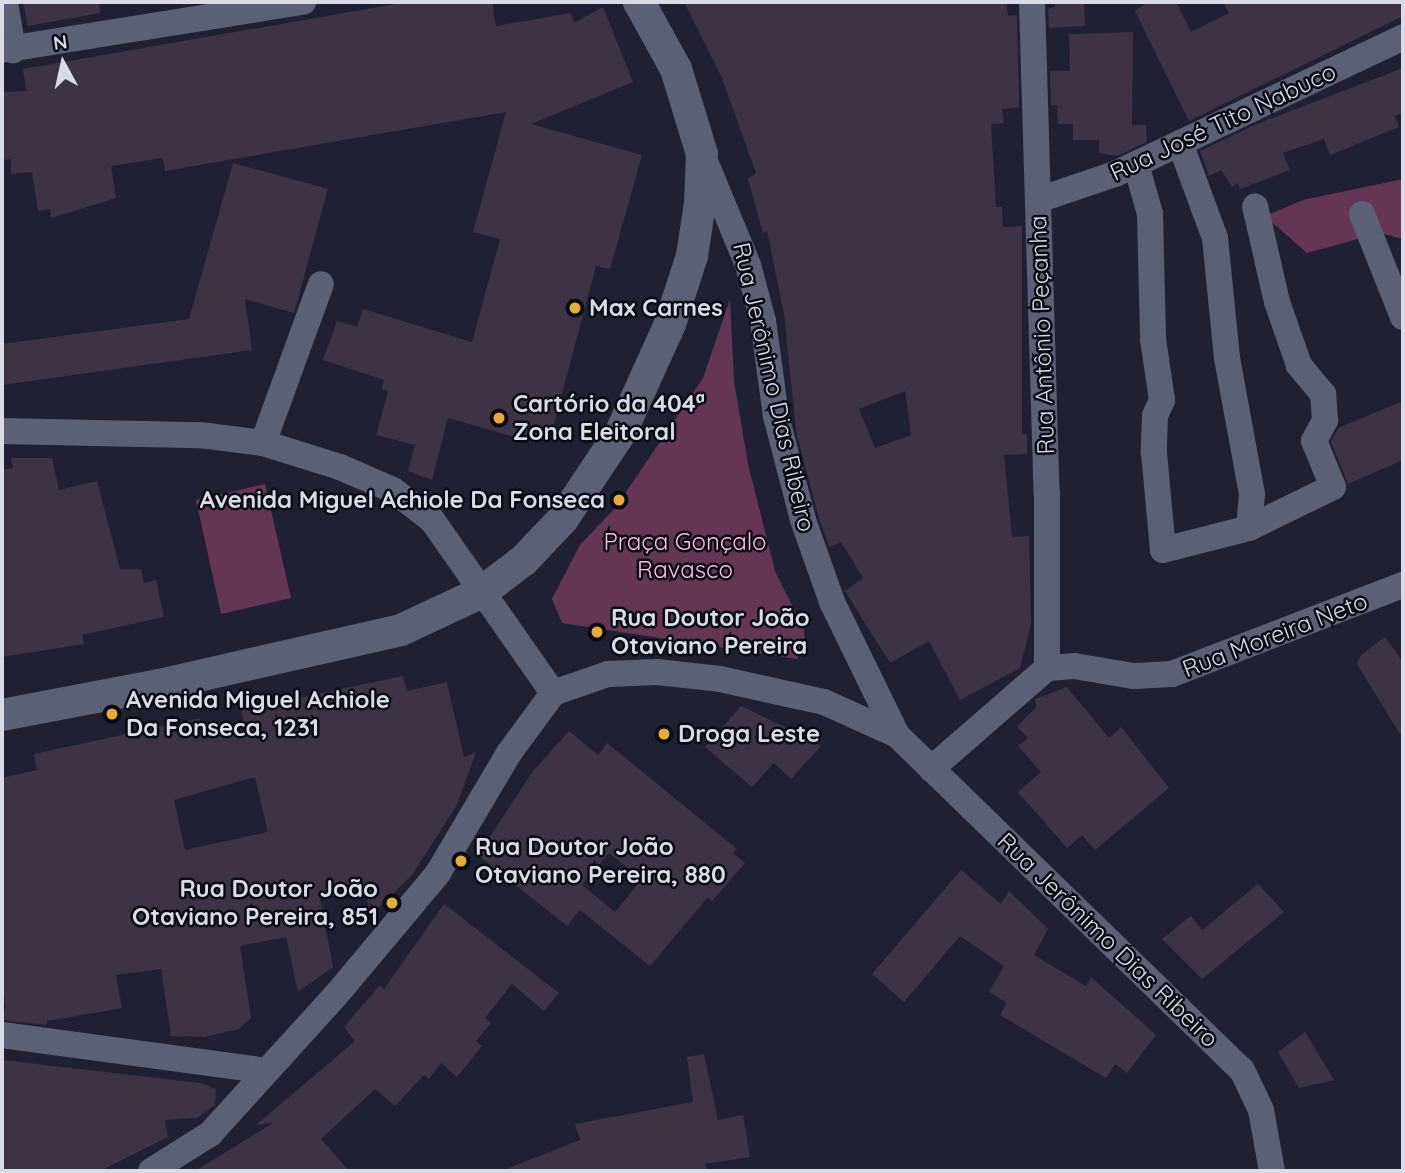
<!DOCTYPE html>
<html>
<head>
<meta charset="utf-8">
<style>
  body { margin:0 }
  #map { position:relative; width:1405px; height:1173px; overflow:hidden; background:#1f2133; font-family:Quicksand,sans-serif }
  div>[style] { position:absolute }
  .green>* { inset:0; background:#653554 }
  .building>* { inset:0; background:#3d3345 }
  .minor>* { height:26px; margin:-13px; padding:0 13px; transform-origin:13px; border-radius:13px; background:#5c6075 }
  .tertiary>* { height:32px; margin:-16px; padding:0 16px; transform-origin:16px; border-radius:16px; background:#5c6075 }
  .dots>* { width:19px; height:19px; translate:-50% -50%; box-sizing:border-box; border:4px solid #0a0c13; border-radius:50% }
  span { translate:-50% -50%; white-space:nowrap; text-align:center; line-height:1.15; -webkit-text-stroke:5px #0a0c13; paint-order:stroke }
  .street-label { font-size:24px; color:#d9dbe7 }
  .poi-label { font-size:24px; color:#d9dbe7; font-weight:700 }
  .left { translate:0 -50%; text-align:left }
  .right { translate:-100% -50%; text-align:right }
  .park-label { font-size:24px; color:#febde5 }
  .frame { position:absolute; inset:0; border:4px solid #d9dbe7; pointer-events:none }
  .north { position:absolute; left:28px; top:28px; width:70px; height:70px; -webkit-text-stroke:5px #0a0c13; paint-order:stroke; rotate:352deg; font-size:19px; font-weight:700; line-height:28px; text-align:center; color:#d9dbe7 }
  .north::after { content:''; display:block; margin:auto; width:24px; height:32px; background:#d9dbe7; clip-path:polygon(50% 0,100% 100%,50% 72%,0 100%) }
</style>
</head>
<body>
<div id="map">
  <div class="green">
    <i style="clip-path:polygon(1403px 179px,1403px 239px,1380px 233px,1307px 253px,1265px 216px,1303px 200px)"></i>
    <i style="clip-path:polygon(730px 299px,734px 381px,748px 464px,775px 571px,804px 629px,805px 647px,797px 659px,562px 623px,552px 599px,580px 545px,616px 507px,703px 378px)"></i>
    <i style="clip-path:polygon(265px 484px,291px 598px,221px 614px,196px 500px)"></i>
  </div>
  <div class="building">
    <i style="clip-path:polygon(23px 2px,99px 2px,100px 13px,28px 26px)"></i>
    <i style="clip-path:polygon(407px 2px,492px 2px,496px 26px,571px 13px,574px 23px,603px 7px,633px 82px,531px 124px,642px 155px,610px 269px,596px 266px,552px 431px,535px 443px,448px 418px,432px 480px,408px 471px,415px 445px,376px 435px,388px 391px,382px 389px,384px 380px,323px 360px,337px 321px,357px 327px,363px 309px,472px 342px,500px 239px,473px 232px,506px 112px,165px 171px,163px 158px,111px 166px,116px 198px,51px 218px,50px 209px,38px 211px,32px 172px,11px 174px,11px 159px,3px 160px,2px 92px,26px 91px,23px 69px)"></i>
    <i style="clip-path:polygon(evenodd,684px 2px,1006px 2px,1008px 16px,1017px 15px,1019px 107px,1002px 109px,1004px 123px,991px 124px,996px 207px,1002px 207px,1003px 227px,1022px 226px,1022px 434px,1027px 434px,1027px 454px,1004px 455px,1012px 537px,1029px 536px,1031px 624px,1020px 668px,960px 700px,929px 641px,890px 663px,845px 591px,863px 578px,841px 542px,829px 547px,818px 515px,796px 431px,784px 314px,767px 231px,763px 233px,748px 179px,756px 173px,722px 78px,684px 2px,905px 391px,911px 435px,875px 448px,859px 409px,905px 391px)"></i>
    <i style="clip-path:polygon(1055px 2px,1084px 2px,1085px 26px,1049px 28px,1048px 9px,1055px 7px)"></i>
    <i style="clip-path:polygon(1148px 2px,1176px 2px,1191px 32px,1229px 13px,1223px 2px,1403px 2px,1403px 16px,1189px 121px,1135px 11px)"></i>
    <i style="clip-path:polygon(1133px 32px,1132px 125px,1146px 125px,1147px 142px,1117px 156px,1099px 153px,1099px 140px,1073px 140px,1073px 124px,1058px 124px,1057px 105px,1051px 105px,1050px 71px,1070px 71px,1069px 34px)"></i>
    <i style="clip-path:polygon(1403px 68px,1403px 113px,1395px 116px,1399px 127px,1330px 155px,1324px 139px,1283px 153px,1290px 170px,1240px 189px,1238px 183px,1232px 187px,1221px 170px,1209px 176px,1200px 151px,1257px 124px)"></i>
    <i style="clip-path:polygon(233px 163px,328px 189px,294px 313px,245px 299px,252px 350px,2px 385px,2px 344px,189px 319px)"></i>
    <i style="clip-path:polygon(1403px 401px,1403px 460px,1348px 484px,1331px 442px,1338px 428px)"></i>
    <i style="clip-path:polygon(11px 458px,52px 458px,59px 490px,97px 481px,120px 569px,141px 569px,144px 583px,156px 580px,164px 617px,82px 635px,84px 644px,2px 657px,2px 470px,13px 468px)"></i>
    <i style="clip-path:polygon(1385px 637px,1403px 662px,1403px 739px,1357px 664px,1361px 655px)"></i>
    <i style="clip-path:polygon(evenodd,403px 676px,407px 691px,447px 682px,464px 757px,476px 752px,457px 805px,412px 875px,371px 915px,363px 884px,319px 894px,333px 967px,298px 992px,286px 937px,240px 946px,251px 1018px,239px 1029px,204px 1037px,171px 1036px,161px 969px,116px 975px,122px 1008px,47px 1021px,47px 1025px,2px 1020px,6px 1006px,2px 986px,2px 778px,37px 770px,34px 754px,200px 718px,204px 739px,245px 730px,241px 710px,403px 676px,255px 777px,268px 832px,185px 850px,174px 800px,255px 777px)"></i>
    <i style="clip-path:polygon(1067px 687px,1109px 738px,1121px 727px,1169px 788px,1095px 850px,1082px 835px,1067px 848px,1018px 792px,1041px 772px,1018px 746px,1028px 738px,1017px 727px,1036px 707px,1035px 699px)"></i>
    <i style="clip-path:polygon(741px 706px,789px 729px,821px 746px,791px 779px,774px 763px,752px 787px,705px 747px)"></i>
    <i style="clip-path:polygon(evenodd,569px 731px,598px 755px,607px 743px,737px 849px,733px 853px,745px 863px,712px 901px,708px 897px,650px 966px,580px 910px,567px 926px,478px 855px,533px 771px,569px 731px,609px 853px,642px 879px,615px 912px,582px 885px,609px 853px)"></i>
    <i style="clip-path:polygon(961px 870px,1001px 904px,1009px 891px,1048px 929px,1034px 955px,1086px 986px,1091px 977px,1156px 1035px,1127px 1073px,1115px 1064px,1106px 1078px,1000px 1015px,1007px 1003px,989px 992px,1004px 966px,960px 936px,904px 1002px,872px 974px)"></i>
    <i style="clip-path:polygon(1258px 884px,1284px 912px,1202px 979px,1162px 939px,1191px 916px,1202px 930px)"></i>
    <i style="clip-path:polygon(444px 904px,559px 993px,544px 1011px,512px 984px,485px 1018px,491px 1023px,476px 1041px,482px 1046px,457px 1077px,441px 1063px,429px 1079px,424px 1075px,395px 1106px,375px 1089px,321px 1139px,349px 1171px,195px 1171px,273px 1123px,256px 1125px,355px 1041px,344px 1027px,380px 985px,384px 989px)"></i>
    <i style="clip-path:polygon(1305px 1032px,1334px 1080px,1299px 1088px,1278px 1052px)"></i>
    <i style="clip-path:polygon(704px 1054px,718px 1120px,743px 1115px,750px 1157px,705px 1164px,707px 1171px,501px 1171px,580px 1140px,575px 1124px,693px 1102px,687px 1057px)"></i>
    <i style="clip-path:polygon(2px 1060px,200px 1083px,216px 1089px,215px 1105px,197px 1118px,165px 1120px,168px 1137px,100px 1171px,2px 1171px)"></i>
  </div>
  <div class="minor">
    <i style="left:5px;top:2px;width:49px;rotate:80.5deg"></i>
    <i style="left:1032px;top:2px;width:491px;rotate:88.3deg"></i>
    <i style="left:1047px;top:493px;width:175px;rotate:90deg"></i>
    <i style="left:2px;top:50px;width:305px;rotate:-9.1deg"></i>
    <i style="left:1180px;top:143px;width:101px;rotate:69.8deg"></i>
    <i style="left:1215px;top:238px;width:121px;rotate:84.3deg"></i>
    <i style="left:1227px;top:358px;width:138px;rotate:79.6deg"></i>
    <i style="left:1252px;top:494px;width:34px;rotate:95deg"></i>
    <i style="left:702px;top:154px;width:120px;rotate:67.5deg"></i>
    <i style="left:748px;top:265px;width:58px;rotate:75deg"></i>
    <i style="left:763px;top:321px;width:96px;rotate:82.2deg"></i>
    <i style="left:776px;top:416px;width:107px;rotate:75.4deg"></i>
    <i style="left:803px;top:520px;width:87px;rotate:70.5deg"></i>
    <i style="left:832px;top:602px;width:148px;rotate:64deg"></i>
    <i style="left:1136px;top:164px;width:52px;rotate:74.4deg"></i>
    <i style="left:1150px;top:214px;width:125px;rotate:88.6deg"></i>
    <i style="left:1153px;top:339px;width:62px;rotate:81.6deg"></i>
    <i style="left:1162px;top:400px;width:17px;rotate:114deg"></i>
    <i style="left:1155px;top:416px;width:37px;rotate:92deg"></i>
    <i style="left:1154px;top:453px;width:97px;rotate:84.7deg"></i>
    <i style="left:1163px;top:550px;width:89px;rotate:-14.3deg"></i>
    <i style="left:1249px;top:528px;width:93px;rotate:-26deg"></i>
    <i style="left:1333px;top:487px;width:50px;rotate:-112.4deg"></i>
    <i style="left:1314px;top:441px;width:24px;rotate:-62deg"></i>
    <i style="left:1325px;top:420px;width:26px;rotate:-94deg"></i>
    <i style="left:1323px;top:394px;width:38px;rotate:-130deg"></i>
    <i style="left:1299px;top:365px;width:67px;rotate:-109.2deg"></i>
    <i style="left:1277px;top:302px;width:98px;rotate:-102.9deg"></i>
    <i style="left:1038px;top:200px;width:81px;rotate:-18.7deg"></i>
    <i style="left:1115px;top:174px;width:319px;rotate:-25.4deg"></i>
    <i style="left:1362px;top:214px;width:111px;rotate:68.3deg"></i>
    <i style="left:2px;top:431px;width:198px;rotate:1.2deg"></i>
    <i style="left:200px;top:435px;width:64px;rotate:7.2deg"></i>
    <i style="left:263px;top:443px;width:81px;rotate:17.3deg"></i>
    <i style="left:340px;top:467px;width:58px;rotate:23.5deg"></i>
    <i style="left:393px;top:490px;width:49px;rotate:37.6deg"></i>
    <i style="left:432px;top:520px;width:211px;rotate:55deg"></i>
    <i style="left:263px;top:443px;width:169px;rotate:-70deg"></i>
    <i style="left:553px;top:693px;width:58px;rotate:-19.1deg"></i>
    <i style="left:608px;top:674px;width:49px;rotate:-2.3deg"></i>
    <i style="left:657px;top:672px;width:63px;rotate:6.3deg"></i>
    <i style="left:720px;top:679px;width:107px;rotate:12.5deg"></i>
    <i style="left:824px;top:702px;width:80px;rotate:24.3deg"></i>
    <i style="left:897px;top:735px;width:481px;rotate:44.2deg"></i>
    <i style="left:1242px;top:1070px;width:44px;rotate:64.6deg"></i>
    <i style="left:1261px;top:1110px;width:62px;rotate:79.8deg"></i>
    <i style="left:931px;top:769px;width:154px;rotate:-41deg"></i>
    <i style="left:1047px;top:668px;width:27px;rotate:-4deg"></i>
    <i style="left:1074px;top:666px;width:61px;rotate:9.5deg"></i>
    <i style="left:1134px;top:676px;width:38px;rotate:-3deg"></i>
    <i style="left:1172px;top:674px;width:248px;rotate:-21.1deg"></i>
    <i style="left:2px;top:1035px;width:267px;rotate:7.7deg"></i>
    <i style="left:151px;top:1171px;width:70px;rotate:-32.1deg"></i>
    <i style="left:210px;top:1134px;width:189px;rotate:-47.8deg"></i>
    <i style="left:337px;top:994px;width:158px;rotate:-50.1deg"></i>
    <i style="left:438px;top:873px;width:139px;rotate:-59.4deg"></i>
    <i style="left:509px;top:753px;width:74px;rotate:-53.7deg"></i>
  </div>
  <div class="tertiary">
    <i style="left:2px;top:715px;width:160px;rotate:-10.8deg"></i>
    <i style="left:159px;top:685px;width:248px;rotate:-12.8deg"></i>
    <i style="left:401px;top:630px;width:89px;rotate:-25.1deg"></i>
    <i style="left:482px;top:592px;width:53px;rotate:-37.3deg"></i>
    <i style="left:524px;top:560px;width:55px;rotate:-46.5deg"></i>
    <i style="left:562px;top:520px;width:106px;rotate:-56.2deg"></i>
    <i style="left:621px;top:432px;width:119px;rotate:-65.6deg"></i>
    <i style="left:670px;top:324px;width:71px;rotate:-72.1deg"></i>
    <i style="left:692px;top:256px;width:54px;rotate:-81.4deg"></i>
    <i style="left:700px;top:203px;width:49px;rotate:-87.7deg"></i>
    <i style="left:702px;top:154px;width:89px;rotate:-107deg"></i>
    <i style="left:676px;top:69px;width:77px;rotate:-118.9deg"></i>
  </div>
  <div class="dots">
    <i style="left:575px;top:308px;background:#e9ab38"></i>
    <i style="left:499px;top:418px;background:#e9ab38"></i>
    <i style="left:619px;top:500px;background:#e9ab38"></i>
    <i style="left:597px;top:632px;background:#e9ab38"></i>
    <i style="left:112px;top:714px;background:#e9ab38"></i>
    <i style="left:664px;top:734px;background:#e9ab38"></i>
    <i style="left:461px;top:861px;background:#e9ab38"></i>
    <i style="left:392px;top:903px;background:#e9ab38"></i>
  </div>
  <div class="street-label">
    <span style="left:1223px;top:122px;rotate:-25deg">Rua José Tito Nabuco</span>
    <span style="left:1042px;top:335px;rotate:-92deg">Rua Antônio Peçanha</span>
    <span style="left:774px;top:387px;rotate:77deg">Rua Jerônimo Dias Ribeiro</span>
    <span style="left:1275px;top:635px;rotate:-21deg">Rua Moreira Neto</span>
    <span style="left:1108px;top:940px;rotate:44deg">Rua Jerônimo Dias Ribeiro</span>
  </div>
  <div class="poi-label">
    <span class="left" style="left:589px;top:308px">Max Carnes</span>
    <span class="left" style="left:513px;top:418px">Cartório da 404ª<br>Zona Eleitoral</span>
    <span class="right" style="left:605px;top:500px">Avenida Miguel Achiole Da Fonseca</span>
    <span class="left" style="left:611px;top:632px">Rua Doutor João<br>Otaviano Pereira</span>
    <span class="left" style="left:126px;top:714px">Avenida Miguel Achiole<br>Da Fonseca, 1231</span>
    <span class="left" style="left:678px;top:734px">Droga Leste</span>
    <span class="left" style="left:475px;top:861px">Rua Doutor João<br>Otaviano Pereira, 880</span>
    <span class="right" style="left:378px;top:903px">Rua Doutor João<br>Otaviano Pereira, 851</span>
  </div>
  <div class="park-label">
    <span style="left:685px;top:556px">Praça Gonçalo<br>Ravasco</span>
  </div>
  <div class="frame"></div>
  <div class="north">N</div>
</div>
</body>
</html>
